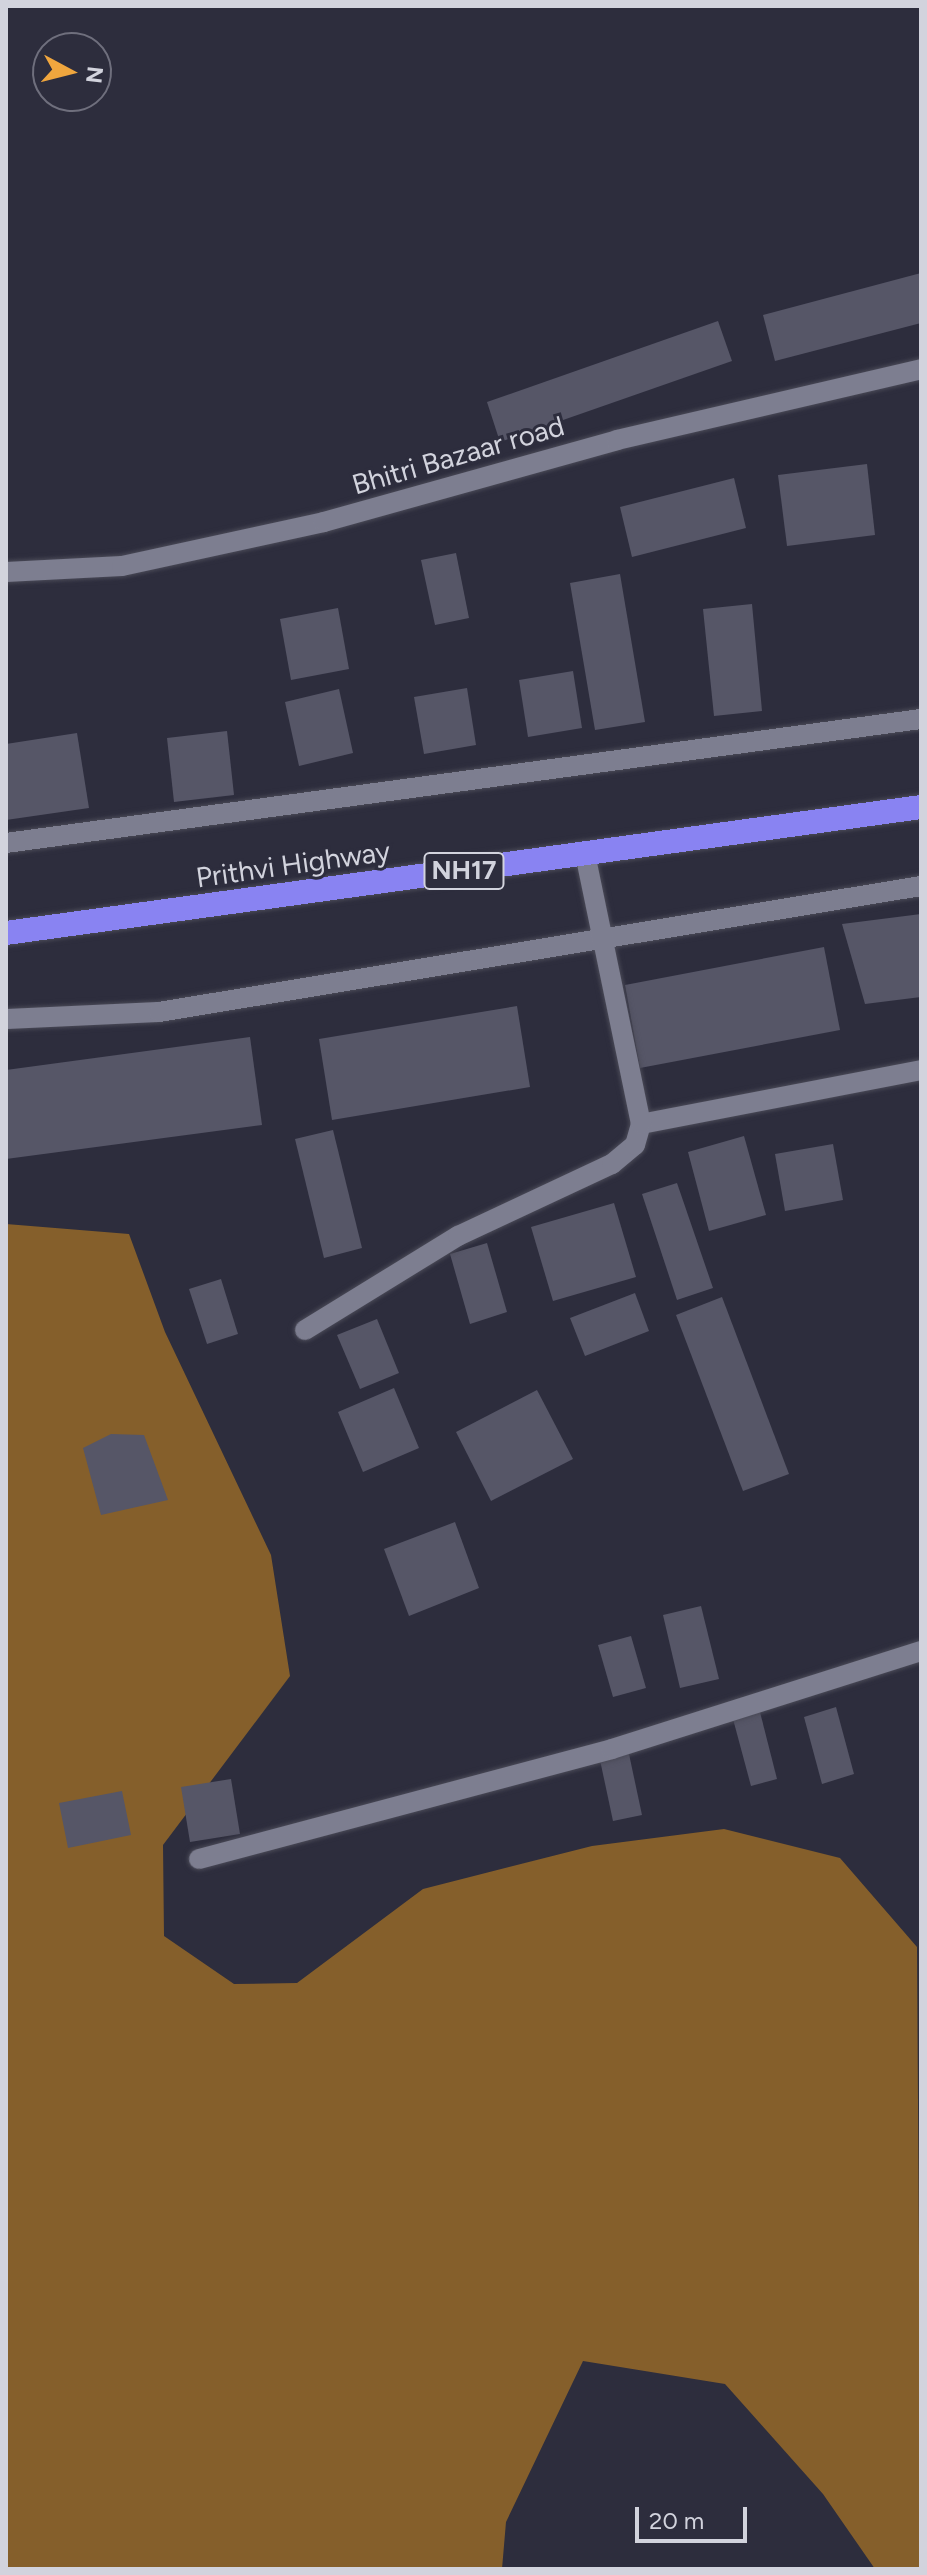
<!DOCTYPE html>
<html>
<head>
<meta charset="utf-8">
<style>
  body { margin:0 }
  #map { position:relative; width:927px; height:2575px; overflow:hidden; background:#2d2d3d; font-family:Figtree,sans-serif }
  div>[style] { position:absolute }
  .forest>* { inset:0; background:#855f2b }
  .building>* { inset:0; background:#565667 }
  .roads { filter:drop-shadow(0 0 2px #4a4a57) drop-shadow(0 0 2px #4a4a57) }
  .street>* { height:20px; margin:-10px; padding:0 10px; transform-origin:10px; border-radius:10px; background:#7d7e90 }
  .highway>* { height:24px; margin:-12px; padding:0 12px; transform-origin:12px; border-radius:12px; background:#8983f2 }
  span { translate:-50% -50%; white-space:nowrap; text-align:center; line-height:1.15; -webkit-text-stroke:6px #2d2d3d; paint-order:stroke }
  .shield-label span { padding:2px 6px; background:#2d2d3d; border:2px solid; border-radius:6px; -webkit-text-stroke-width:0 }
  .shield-label { font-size:26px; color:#d2d3dd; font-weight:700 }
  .street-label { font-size:28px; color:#d2d3dd }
  .frame { position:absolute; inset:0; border:8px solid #d2d3dd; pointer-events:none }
  .north { position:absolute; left:32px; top:32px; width:80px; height:80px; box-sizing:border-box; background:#2d2d3d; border:2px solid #6f6f7d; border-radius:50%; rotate:97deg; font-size:22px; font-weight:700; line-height:32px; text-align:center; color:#d2d3dd }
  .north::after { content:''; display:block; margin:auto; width:28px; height:36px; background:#f0a63e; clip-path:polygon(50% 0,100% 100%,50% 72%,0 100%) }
  .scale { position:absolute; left:635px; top:2507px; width:112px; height:36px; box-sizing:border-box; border:4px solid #d2d3dd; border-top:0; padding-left:10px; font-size:24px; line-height:28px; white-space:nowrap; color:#d2d3dd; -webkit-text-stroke:6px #2d2d3d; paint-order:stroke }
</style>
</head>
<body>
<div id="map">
  <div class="forest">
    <i style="clip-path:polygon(6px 1224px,129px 1234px,165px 1332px,271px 1555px,290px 1676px,163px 1845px,164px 1936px,234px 1984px,297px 1983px,423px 1889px,592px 1846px,724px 1829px,840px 1858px,917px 1947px,921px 2569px,875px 2569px,823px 2494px,725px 2384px,583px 2361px,506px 2522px,502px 2569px,6px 2569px)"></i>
  </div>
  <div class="building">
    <i style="clip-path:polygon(921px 273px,921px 323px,775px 361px,763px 315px)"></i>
    <i style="clip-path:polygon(718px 321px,732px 361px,500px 442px,487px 402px)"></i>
    <i style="clip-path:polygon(867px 464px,875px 535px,787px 546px,778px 475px)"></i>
    <i style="clip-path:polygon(734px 478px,746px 528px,632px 557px,620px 507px)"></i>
    <i style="clip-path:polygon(456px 553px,469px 618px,435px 625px,421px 560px)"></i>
    <i style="clip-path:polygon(620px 574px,645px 722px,595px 730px,570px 583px)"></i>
    <i style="clip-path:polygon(752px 604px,762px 711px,714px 716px,703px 609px)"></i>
    <i style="clip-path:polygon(338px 608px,349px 669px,291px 680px,280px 619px)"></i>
    <i style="clip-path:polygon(573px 671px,582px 728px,528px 737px,519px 680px)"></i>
    <i style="clip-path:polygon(467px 688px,476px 745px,424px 754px,414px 697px)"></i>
    <i style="clip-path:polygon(339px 689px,353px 753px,299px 766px,285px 702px)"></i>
    <i style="clip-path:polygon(227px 731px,234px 795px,174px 802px,167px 738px)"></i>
    <i style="clip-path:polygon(77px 733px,89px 808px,6px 820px,6px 744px)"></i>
    <i style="clip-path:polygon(921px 914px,921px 997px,865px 1004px,842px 924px)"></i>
    <i style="clip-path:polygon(824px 947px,840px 1030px,640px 1068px,625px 985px)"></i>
    <i style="clip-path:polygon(517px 1006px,530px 1087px,332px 1120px,319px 1039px)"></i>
    <i style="clip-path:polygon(250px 1037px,262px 1125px,6px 1159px,6px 1070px)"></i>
    <i style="clip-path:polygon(333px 1130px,362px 1248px,324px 1258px,295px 1139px)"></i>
    <i style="clip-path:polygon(744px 1136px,766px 1215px,709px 1231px,688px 1152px)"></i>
    <i style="clip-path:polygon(833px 1144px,843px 1200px,785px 1211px,775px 1154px)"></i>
    <i style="clip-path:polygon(677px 1183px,713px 1288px,677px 1300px,642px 1194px)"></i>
    <i style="clip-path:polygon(614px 1203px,636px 1277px,553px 1301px,531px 1227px)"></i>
    <i style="clip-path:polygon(487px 1243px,507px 1312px,470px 1324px,450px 1254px)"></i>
    <i style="clip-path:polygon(221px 1279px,238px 1334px,207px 1344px,189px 1289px)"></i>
    <i style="clip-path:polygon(635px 1293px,649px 1331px,585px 1356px,570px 1318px)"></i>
    <i style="clip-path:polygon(722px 1297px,789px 1474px,743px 1491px,676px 1315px)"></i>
    <i style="clip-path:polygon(377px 1319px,399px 1373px,360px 1389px,337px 1335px)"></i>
    <i style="clip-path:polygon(394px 1388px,419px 1448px,363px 1472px,338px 1412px)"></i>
    <i style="clip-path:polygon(537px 1390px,573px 1459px,491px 1501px,456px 1432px)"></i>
    <i style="clip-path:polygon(111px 1434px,144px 1435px,168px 1500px,101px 1515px,83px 1448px)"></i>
    <i style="clip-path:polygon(455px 1522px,479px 1588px,409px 1616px,384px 1549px)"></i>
    <i style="clip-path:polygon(701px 1606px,719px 1679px,680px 1688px,663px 1615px)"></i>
    <i style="clip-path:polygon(631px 1636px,646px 1688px,613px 1697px,598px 1645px)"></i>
    <i style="clip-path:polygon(836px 1707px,854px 1774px,822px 1784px,804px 1717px)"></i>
    <i style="clip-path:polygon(760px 1712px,777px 1779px,751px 1786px,733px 1719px)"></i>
    <i style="clip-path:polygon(629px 1754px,642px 1815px,613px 1821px,600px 1760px)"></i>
    <i style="clip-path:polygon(231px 1779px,240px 1834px,190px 1842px,181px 1787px)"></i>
    <i style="clip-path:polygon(122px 1791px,131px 1835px,68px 1848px,59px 1803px)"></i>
  </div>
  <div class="roads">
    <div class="street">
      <i style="left:6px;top:572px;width:116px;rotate:-3deg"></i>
      <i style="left:122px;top:566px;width:207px;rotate:-12.3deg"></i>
      <i style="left:324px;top:522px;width:304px;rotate:-15.6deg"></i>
      <i style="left:617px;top:440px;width:312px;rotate:-13.1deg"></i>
      <i style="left:6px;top:843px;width:923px;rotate:-7.72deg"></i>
      <i style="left:6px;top:1019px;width:153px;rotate:-2.6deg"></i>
      <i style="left:159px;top:1012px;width:772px;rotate:-9.39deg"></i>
      <i style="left:641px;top:1124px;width:285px;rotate:-10.9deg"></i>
      <i style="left:305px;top:1330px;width:180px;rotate:-31.6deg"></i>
      <i style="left:458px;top:1236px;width:170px;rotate:-25.1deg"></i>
      <i style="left:612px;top:1164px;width:30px;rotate:-40deg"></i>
      <i style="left:635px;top:1145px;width:22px;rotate:-74deg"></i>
      <i style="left:641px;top:1124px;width:276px;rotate:-101.7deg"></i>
      <i style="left:199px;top:1859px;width:427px;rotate:-14.9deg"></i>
      <i style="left:612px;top:1749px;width:324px;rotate:-17.6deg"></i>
    </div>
    <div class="highway">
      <i style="left:6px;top:933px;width:924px;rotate:-7.84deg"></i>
    </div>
  </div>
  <div class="shield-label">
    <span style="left:464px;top:871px">NH17</span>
  </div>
  <div class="street-label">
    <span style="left:458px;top:455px;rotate:-16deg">Bhitri Bazaar road</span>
    <span style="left:293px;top:864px;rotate:-8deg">Prithvi Highway</span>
  </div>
  <div class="frame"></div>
  <div class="north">N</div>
  <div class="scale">20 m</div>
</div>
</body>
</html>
